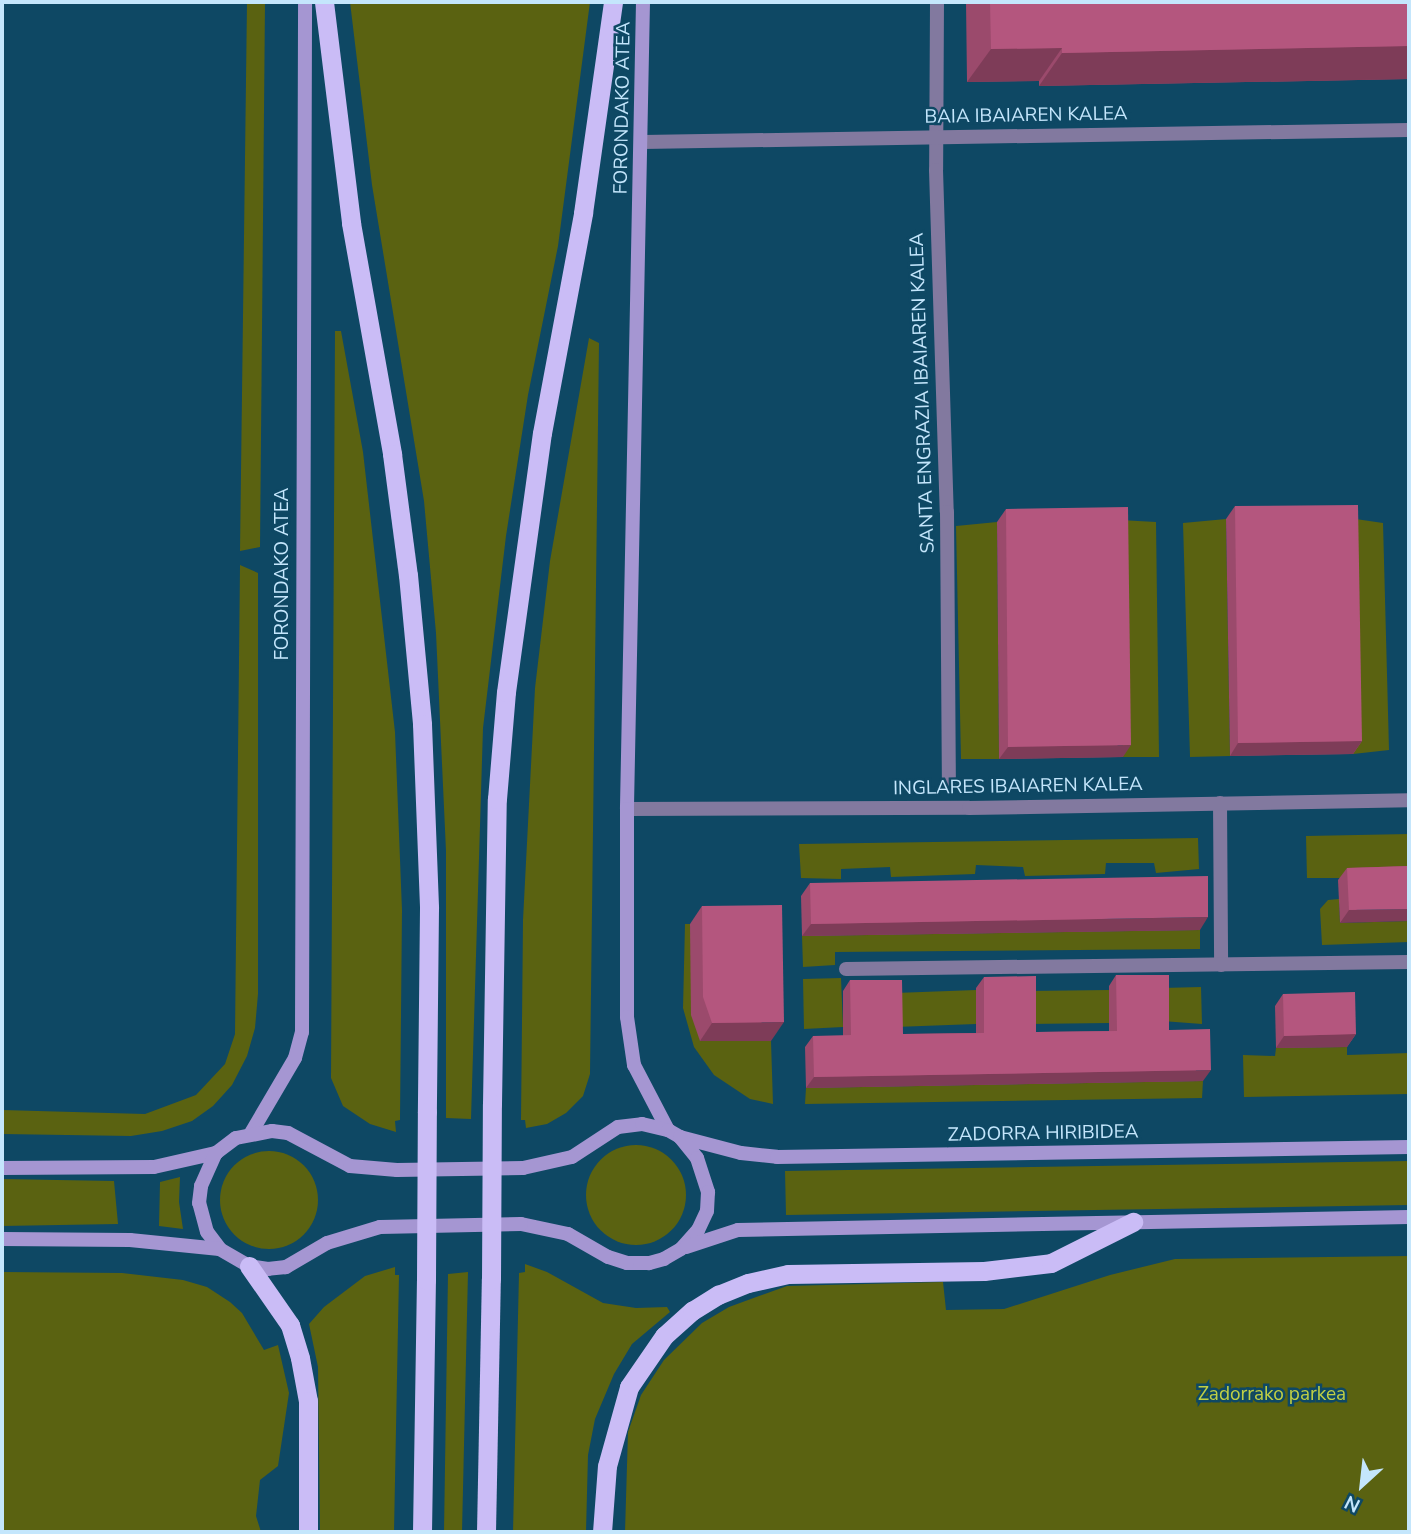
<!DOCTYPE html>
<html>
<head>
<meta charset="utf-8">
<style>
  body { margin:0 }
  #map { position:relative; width:1411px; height:1534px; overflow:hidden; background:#0e4864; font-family:"Nunito Sans",sans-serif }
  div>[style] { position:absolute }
  .green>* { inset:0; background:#5a6211 }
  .round { border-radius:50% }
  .pedestrian>* { height:14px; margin:-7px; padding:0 7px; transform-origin:7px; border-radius:7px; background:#82799f }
  .minor>* { height:14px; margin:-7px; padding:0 7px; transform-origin:7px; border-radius:7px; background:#82799f }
  .secondary>* { height:14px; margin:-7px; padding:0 7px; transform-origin:7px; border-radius:7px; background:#a596d2 }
  .trunk>* { height:19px; margin:-9.5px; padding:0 9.5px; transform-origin:9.5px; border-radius:9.5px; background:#cabcf6 }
  .trunk-bridge>* { height:19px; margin:-9.5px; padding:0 9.5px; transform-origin:9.5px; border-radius:9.5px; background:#cabcf6 }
  .wall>* { inset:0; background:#9b4a6c }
  .shaded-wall>* { inset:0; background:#7e3c58 }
  .building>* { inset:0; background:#b4567e }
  span { translate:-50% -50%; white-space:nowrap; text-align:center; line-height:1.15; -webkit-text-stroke:5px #0e4864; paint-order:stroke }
  .street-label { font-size:19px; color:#c4e6fc }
  .park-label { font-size:19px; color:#c0cf45 }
  .frame { position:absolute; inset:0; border:4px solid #c4e6fc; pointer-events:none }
  .north { position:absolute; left:1327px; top:1450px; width:70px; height:70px; -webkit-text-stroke:5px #0e4864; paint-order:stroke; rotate:207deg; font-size:19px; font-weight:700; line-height:28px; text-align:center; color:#c4e6fc }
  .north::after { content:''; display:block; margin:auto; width:24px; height:32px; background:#c4e6fc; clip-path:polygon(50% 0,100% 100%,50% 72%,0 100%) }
</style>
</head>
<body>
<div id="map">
  <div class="green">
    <i style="clip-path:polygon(247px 2px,265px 2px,260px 547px,240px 551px)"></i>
    <i style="clip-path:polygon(350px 2px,590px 2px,558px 246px,528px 395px,506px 536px,483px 728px,471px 1119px,446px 1118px,446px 851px,436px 633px,424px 501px,372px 185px)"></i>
    <i style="clip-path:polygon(335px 331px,341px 331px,363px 452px,395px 732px,402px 910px,400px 1120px,395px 1121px,396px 1132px,370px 1124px,343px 1106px,331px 1078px)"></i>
    <i style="clip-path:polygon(589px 338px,599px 343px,590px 1074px,583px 1096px,566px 1113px,547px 1124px,526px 1128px,525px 1120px,521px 1120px,523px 920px,535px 688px,550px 561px)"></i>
    <i style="clip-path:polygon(1349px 518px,1383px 523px,1389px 750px,1353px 754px)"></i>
    <i style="clip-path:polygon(1226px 519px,1230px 756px,1190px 757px,1183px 523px)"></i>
    <i style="clip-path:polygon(1120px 520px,1156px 522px,1159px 757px,1123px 757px)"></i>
    <i style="clip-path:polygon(997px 522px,999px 759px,961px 759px,956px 526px)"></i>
    <i style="clip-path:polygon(240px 565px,258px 573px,258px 994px,255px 1028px,247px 1056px,232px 1085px,213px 1106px,192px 1121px,162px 1131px,131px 1136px,2px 1134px,2px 1110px,145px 1114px,196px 1095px,225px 1064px,235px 1034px)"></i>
    <i style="clip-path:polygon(1409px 834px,1409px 878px,1307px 878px,1306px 836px)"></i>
    <i style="clip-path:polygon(1198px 838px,1199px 869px,1156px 873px,1154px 863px,1106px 863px,1105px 874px,1025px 876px,1023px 867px,976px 865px,975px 874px,891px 877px,890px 867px,841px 869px,841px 879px,801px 878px,799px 844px)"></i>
    <i style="clip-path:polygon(1339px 899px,1340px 923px,1409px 921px,1409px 942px,1322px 945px,1320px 909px,1328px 900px)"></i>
    <i style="clip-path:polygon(685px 924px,690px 924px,700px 1041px,771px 1041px,773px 1104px,750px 1099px,714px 1075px,694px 1047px,683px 1008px)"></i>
    <i style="clip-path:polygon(1200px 930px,1200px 949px,835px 952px,835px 965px,803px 967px,802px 936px)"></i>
    <i style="clip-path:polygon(841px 978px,843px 1027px,804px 1029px,803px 979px)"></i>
    <i style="clip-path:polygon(1201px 987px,1202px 1024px,1162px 1021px,1162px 988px)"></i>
    <i style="clip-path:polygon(976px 990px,976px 1024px,895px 1027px,895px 993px)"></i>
    <i style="clip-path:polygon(1109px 990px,1109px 1023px,1028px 1024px,1028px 991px)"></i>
    <i style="clip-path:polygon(1347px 1047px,1347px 1055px,1409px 1053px,1409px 1094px,1244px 1097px,1243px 1055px,1275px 1056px,1276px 1048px)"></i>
    <i style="clip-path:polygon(1203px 1081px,1202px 1098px,805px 1104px,806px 1088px)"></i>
    <i class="round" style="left:586px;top:1145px;width:100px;height:100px"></i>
    <i class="round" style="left:220px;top:1151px;width:98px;height:98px"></i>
    <i style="clip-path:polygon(1409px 1161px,1409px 1205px,786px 1215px,785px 1171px)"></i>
    <i style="clip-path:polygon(180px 1177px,179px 1202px,183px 1229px,159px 1226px,160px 1182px)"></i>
    <i style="clip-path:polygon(2px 1179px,114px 1181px,118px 1224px,2px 1226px)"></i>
    <i style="clip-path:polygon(1409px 1256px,1409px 1532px,625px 1532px,628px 1432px,641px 1395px,664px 1360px,702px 1323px,729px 1307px,759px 1296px,787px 1286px,943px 1282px,946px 1310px,1004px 1309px,1110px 1275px,1175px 1259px)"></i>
    <i style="clip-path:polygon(525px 1264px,547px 1272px,603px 1303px,636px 1308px,667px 1307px,670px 1312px,632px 1344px,614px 1374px,595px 1419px,588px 1455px,586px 1532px,513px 1532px,519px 1273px,525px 1272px)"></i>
    <i style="clip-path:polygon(395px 1267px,395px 1275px,399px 1275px,394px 1532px,320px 1532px,318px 1367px,309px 1324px,324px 1307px,365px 1276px)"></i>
    <i style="clip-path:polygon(2px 1272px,122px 1273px,183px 1280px,207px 1287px,230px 1302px,242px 1313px,264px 1350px,278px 1345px,289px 1393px,278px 1466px,260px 1480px,256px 1516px,261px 1532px,2px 1532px)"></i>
    <i style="clip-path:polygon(468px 1272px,462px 1532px,444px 1532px,448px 1274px)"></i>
  </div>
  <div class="pedestrian">
    <i style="left:937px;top:2px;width:168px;rotate:90.3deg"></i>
    <i style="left:936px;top:170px;width:342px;rotate:88.2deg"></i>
    <i style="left:947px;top:512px;width:272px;rotate:89.6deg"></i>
  </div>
  <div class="minor">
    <i style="left:643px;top:142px;width:766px;rotate:-0.9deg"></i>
    <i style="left:1220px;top:803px;width:162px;rotate:89.6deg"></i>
    <i style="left:627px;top:809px;width:342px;rotate:-0.2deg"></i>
    <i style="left:969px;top:808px;width:440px;rotate:-1deg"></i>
    <i style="left:846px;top:969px;width:563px;rotate:-0.71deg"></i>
  </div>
  <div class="secondary">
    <i style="left:643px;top:2px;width:807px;rotate:91.14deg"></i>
    <i style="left:627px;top:809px;width:208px;rotate:90deg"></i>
    <i style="left:627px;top:1017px;width:49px;rotate:81.7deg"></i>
    <i style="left:634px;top:1065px;width:73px;rotate:62.4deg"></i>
    <i style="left:251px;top:1133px;width:87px;rotate:-59.6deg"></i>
    <i style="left:295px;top:1058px;width:27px;rotate:-75deg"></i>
    <i style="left:302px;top:1032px;width:1030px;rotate:-89.83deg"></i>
    <i style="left:680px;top:1137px;width:63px;rotate:14.7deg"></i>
    <i style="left:741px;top:1153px;width:36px;rotate:6deg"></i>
    <i style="left:777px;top:1157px;width:632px;rotate:-0.91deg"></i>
    <i style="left:2px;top:1168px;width:152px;rotate:-0.4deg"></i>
    <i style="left:154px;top:1167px;width:64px;rotate:-12.7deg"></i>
    <i style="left:216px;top:1153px;width:25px;rotate:-37deg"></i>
    <i style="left:236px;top:1138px;width:37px;rotate:-11deg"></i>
    <i style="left:272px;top:1131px;width:16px;rotate:7deg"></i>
    <i style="left:288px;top:1133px;width:70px;rotate:28deg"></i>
    <i style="left:350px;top:1166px;width:47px;rotate:4.9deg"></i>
    <i style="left:397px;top:1170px;width:126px;rotate:-0.9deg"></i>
    <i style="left:523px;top:1168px;width:50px;rotate:-12.7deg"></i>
    <i style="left:572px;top:1157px;width:55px;rotate:-33.1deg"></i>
    <i style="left:618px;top:1127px;width:24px;rotate:-7deg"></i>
    <i style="left:642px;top:1124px;width:27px;rotate:13deg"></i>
    <i style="left:668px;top:1130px;width:14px;rotate:30deg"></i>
    <i style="left:680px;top:1137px;width:27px;rotate:51deg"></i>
    <i style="left:697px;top:1158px;width:36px;rotate:72deg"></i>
    <i style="left:708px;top:1192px;width:19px;rotate:93deg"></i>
    <i style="left:707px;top:1211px;width:21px;rotate:115deg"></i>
    <i style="left:698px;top:1230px;width:25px;rotate:132deg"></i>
    <i style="left:681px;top:1249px;width:20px;rotate:150deg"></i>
    <i style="left:664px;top:1259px;width:16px;rotate:165deg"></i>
    <i style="left:649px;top:1263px;width:22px;rotate:180deg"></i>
    <i style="left:627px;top:1263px;width:20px;rotate:-162deg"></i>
    <i style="left:608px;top:1257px;width:46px;rotate:-150.1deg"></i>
    <i style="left:568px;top:1234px;width:48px;rotate:-168deg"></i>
    <i style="left:521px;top:1224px;width:141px;rotate:178.8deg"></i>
    <i style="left:380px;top:1227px;width:55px;rotate:163.2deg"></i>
    <i style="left:327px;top:1243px;width:48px;rotate:149.7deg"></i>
    <i style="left:286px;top:1267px;width:18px;rotate:174deg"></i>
    <i style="left:268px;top:1269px;width:19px;rotate:-171deg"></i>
    <i style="left:249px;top:1266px;width:34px;rotate:-150deg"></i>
    <i style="left:220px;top:1249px;width:21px;rotate:-127deg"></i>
    <i style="left:207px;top:1232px;width:30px;rotate:-105deg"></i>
    <i style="left:199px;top:1203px;width:17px;rotate:-83deg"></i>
    <i style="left:201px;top:1186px;width:36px;rotate:-66deg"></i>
    <i style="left:2px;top:1239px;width:128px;rotate:0.4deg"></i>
    <i style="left:130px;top:1240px;width:90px;rotate:5.7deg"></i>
    <i style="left:686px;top:1247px;width:55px;rotate:-18.1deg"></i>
    <i style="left:738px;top:1230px;width:671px;rotate:-1.11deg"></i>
  </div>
  <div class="trunk">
    <i style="left:324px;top:2px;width:223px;rotate:83deg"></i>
    <i style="left:351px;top:223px;width:235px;rotate:79.9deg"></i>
    <i style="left:392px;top:454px;width:122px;rotate:82.5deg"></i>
    <i style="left:408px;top:575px;width:150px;rotate:84.6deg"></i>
    <i style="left:422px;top:724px;width:184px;rotate:87.8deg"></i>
    <i style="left:429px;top:908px;width:204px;rotate:90.6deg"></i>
    <i style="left:492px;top:1104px;width:305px;rotate:-89.1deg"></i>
    <i style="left:497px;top:799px;width:107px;rotate:-85.2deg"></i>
    <i style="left:506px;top:692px;width:261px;rotate:-82.1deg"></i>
    <i style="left:542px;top:433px;width:224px;rotate:-79.4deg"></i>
    <i style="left:583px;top:213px;width:213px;rotate:-81.9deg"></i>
    <i style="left:249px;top:1266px;width:72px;rotate:55.2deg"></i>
    <i style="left:290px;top:1325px;width:34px;rotate:73deg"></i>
    <i style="left:300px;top:1358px;width:44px;rotate:79.5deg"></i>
    <i style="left:308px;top:1401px;width:131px;rotate:90deg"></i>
    <i style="left:422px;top:1532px;width:252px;rotate:-89.1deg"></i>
    <i style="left:486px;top:1532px;width:253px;rotate:-88.9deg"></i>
    <i style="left:602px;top:1532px;width:66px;rotate:-85.7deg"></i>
    <i style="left:607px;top:1466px;width:82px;rotate:-74.4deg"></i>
    <i style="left:629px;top:1387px;width:62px;rotate:-55.5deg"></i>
    <i style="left:664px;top:1336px;width:38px;rotate:-42deg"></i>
    <i style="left:692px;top:1311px;width:31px;rotate:-32deg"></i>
    <i style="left:718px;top:1295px;width:32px;rotate:-22deg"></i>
    <i style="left:748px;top:1283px;width:41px;rotate:-12.7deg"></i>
    <i style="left:788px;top:1274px;width:196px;rotate:-0.9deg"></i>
    <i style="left:984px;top:1271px;width:67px;rotate:-6.8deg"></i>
    <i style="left:1051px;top:1263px;width:92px;rotate:-26.6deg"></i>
  </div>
  <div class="trunk-bridge">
    <i style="left:491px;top:1279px;width:175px;rotate:-89.7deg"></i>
    <i style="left:426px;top:1280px;width:168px;rotate:-89.7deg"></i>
  </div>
  <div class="wall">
    <i style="clip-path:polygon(966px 2px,1409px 2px,1409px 79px,1039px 86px,1039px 81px,967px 82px)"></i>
    <i style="clip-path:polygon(1235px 506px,1362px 741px,1353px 754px,1230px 756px,1226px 519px)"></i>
    <i style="clip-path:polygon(1006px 509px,1123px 757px,999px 759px,997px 522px)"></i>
    <i style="clip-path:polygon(1409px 866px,1340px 923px,1338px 880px,1347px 868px)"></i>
    <i style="clip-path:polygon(810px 883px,1200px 930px,802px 936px,801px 896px)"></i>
    <i style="clip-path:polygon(702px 906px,771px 1041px,700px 1041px,691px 1015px,690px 924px)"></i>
    <i style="clip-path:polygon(1116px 975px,1169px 1030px,1203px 1081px,806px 1088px,805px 1047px,813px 1036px,843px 1036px,843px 991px,850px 980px,903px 1034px,976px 1033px,976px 988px,984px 977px,1036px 1032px,1109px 1031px,1109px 986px)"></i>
    <i style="clip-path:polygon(1283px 994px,1356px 1034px,1347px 1047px,1276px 1048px,1275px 1006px)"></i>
  </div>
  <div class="shaded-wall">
    <i style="clip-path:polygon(1409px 46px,1409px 79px,1039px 86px,1062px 53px)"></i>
    <i style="clip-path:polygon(1062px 48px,1039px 81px,967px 82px,991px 49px)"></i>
    <i style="clip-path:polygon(1362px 741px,1353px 754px,1230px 756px,1238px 743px)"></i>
    <i style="clip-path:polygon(1131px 745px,1123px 757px,999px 759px,1008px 747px)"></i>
    <i style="clip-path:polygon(1409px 909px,1409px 921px,1340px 923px,1349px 910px)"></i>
    <i style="clip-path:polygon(1208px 917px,1200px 930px,802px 936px,811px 924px)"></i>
    <i style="clip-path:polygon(784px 1022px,771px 1041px,700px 1041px,712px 1023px)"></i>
    <i style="clip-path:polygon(1356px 1034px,1347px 1047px,1276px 1048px,1284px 1036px)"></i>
    <i style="clip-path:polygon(1211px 1070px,1203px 1081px,806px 1088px,814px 1077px)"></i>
  </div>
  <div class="building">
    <i style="clip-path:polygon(990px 2px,1409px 2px,1409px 46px,1062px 53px,1062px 48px,991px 49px)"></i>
    <i style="clip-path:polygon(1358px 505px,1362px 741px,1238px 743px,1235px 506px)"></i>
    <i style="clip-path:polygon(1128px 507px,1131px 745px,1008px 747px,1006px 509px)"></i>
    <i style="clip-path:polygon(1409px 866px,1409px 909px,1349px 910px,1347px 868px)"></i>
    <i style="clip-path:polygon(1208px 876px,1208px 917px,811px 924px,810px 883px)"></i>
    <i style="clip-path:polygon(782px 905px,784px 1022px,712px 1023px,703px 997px,702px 906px)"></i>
    <i style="clip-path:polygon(1116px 975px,1169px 975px,1169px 1030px,1210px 1029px,1211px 1070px,814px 1077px,813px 1036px,851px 1035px,850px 980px,902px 980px,903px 1034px,984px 1033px,984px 977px,1036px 976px,1036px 1032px,1117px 1031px)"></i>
    <i style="clip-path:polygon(1355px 992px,1356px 1034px,1284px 1036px,1283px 994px)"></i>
  </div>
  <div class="street-label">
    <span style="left:623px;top:108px;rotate:-89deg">FORONDAKO ATEA</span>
    <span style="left:1026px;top:116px;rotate:-1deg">BAIA IBAIAREN KALEA</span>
    <span style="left:923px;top:393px;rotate:-92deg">SANTA ENGRAZIA IBAIAREN KALEA</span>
    <span style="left:283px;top:574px;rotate:-90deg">FORONDAKO ATEA</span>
    <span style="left:1018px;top:787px;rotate:-1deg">INGLARES IBAIAREN KALEA</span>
    <span style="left:1043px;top:1134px;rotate:-1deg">ZADORRA HIRIBIDEA</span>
  </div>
  <div class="park-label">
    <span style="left:1272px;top:1395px">Zadorrako parkea</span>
  </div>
  <div class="frame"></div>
  <div class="north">N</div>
</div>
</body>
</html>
